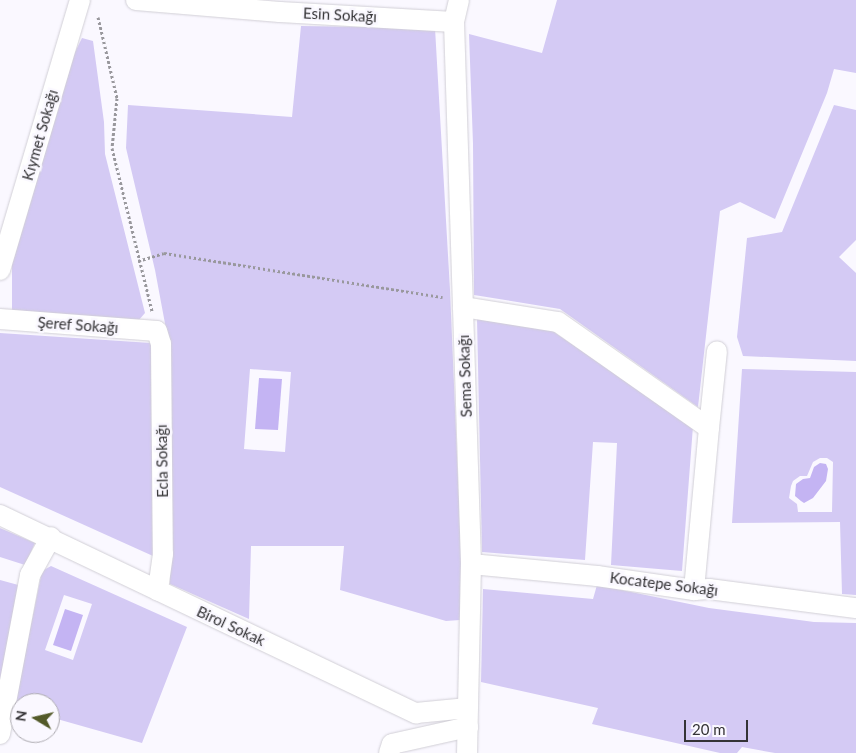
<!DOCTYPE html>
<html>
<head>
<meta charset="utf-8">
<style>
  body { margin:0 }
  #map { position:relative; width:856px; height:753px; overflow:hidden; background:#faf8ff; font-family:Lato,sans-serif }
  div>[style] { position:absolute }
  .green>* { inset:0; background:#d4caf4 }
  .water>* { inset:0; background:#c4b4f3 }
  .path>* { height:3px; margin-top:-1.5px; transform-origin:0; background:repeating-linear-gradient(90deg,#99989d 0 2.5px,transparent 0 5px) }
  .roads { filter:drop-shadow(0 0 1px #d1cfd6) drop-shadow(0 0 1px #d1cfd6) }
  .street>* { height:20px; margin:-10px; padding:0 10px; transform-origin:10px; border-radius:10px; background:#fff }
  span { translate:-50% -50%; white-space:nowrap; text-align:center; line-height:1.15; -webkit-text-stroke:5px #faf8ff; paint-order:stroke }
  .street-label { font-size:15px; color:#343336 }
  .north { position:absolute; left:10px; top:693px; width:50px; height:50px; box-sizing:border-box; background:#faf8ff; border:1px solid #aba9af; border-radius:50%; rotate:279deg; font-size:14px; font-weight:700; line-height:20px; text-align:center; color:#343336 }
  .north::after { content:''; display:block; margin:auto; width:18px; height:22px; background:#535a29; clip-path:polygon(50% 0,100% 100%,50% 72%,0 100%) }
  .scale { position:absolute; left:684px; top:720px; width:64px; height:22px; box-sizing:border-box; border:2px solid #343336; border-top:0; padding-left:6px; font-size:15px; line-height:18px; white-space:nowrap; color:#343336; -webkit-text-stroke:4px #faf8ff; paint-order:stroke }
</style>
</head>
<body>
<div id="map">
  <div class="green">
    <i style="clip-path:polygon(557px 0,856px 0,856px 73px,834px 69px,827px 93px,775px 219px,740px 202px,720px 211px,698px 407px,560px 309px,474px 295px,473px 144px,469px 34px,542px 53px)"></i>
    <i style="clip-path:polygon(evenodd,301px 26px,435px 28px,450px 290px,461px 550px,460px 620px,446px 621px,340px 590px,344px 546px,251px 546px,249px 619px,170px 584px,169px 345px,155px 270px,126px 148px,128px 105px,292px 117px,301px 26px,250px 369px,291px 372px,285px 452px,244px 449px,250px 369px)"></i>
    <i style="clip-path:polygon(82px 38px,93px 41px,104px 122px,105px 154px,145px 313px,138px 321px,12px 310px,12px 260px,69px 64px)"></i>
    <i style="clip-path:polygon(834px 105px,856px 110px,856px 240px,839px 257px,856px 273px,856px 361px,743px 356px,737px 337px,747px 238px,782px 232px)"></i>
    <i style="clip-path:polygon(477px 319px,551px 330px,693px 426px,682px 571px,611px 565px,617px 443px,593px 442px,585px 560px,482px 552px)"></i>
    <i style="clip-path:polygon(0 333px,151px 343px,153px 556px,0 487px)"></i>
    <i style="clip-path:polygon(evenodd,742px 369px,856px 372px,856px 595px,842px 594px,840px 522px,732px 523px,742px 369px,820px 458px,827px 458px,833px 462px,832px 512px,798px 512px,797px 504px,789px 498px,791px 486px,793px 481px,800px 476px,807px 476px,813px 462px,820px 458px)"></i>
    <i style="clip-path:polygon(0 528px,35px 543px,25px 565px,0 557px)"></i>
    <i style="clip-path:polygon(evenodd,51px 566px,187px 627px,142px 743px,50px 717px,50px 703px,20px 703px,20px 708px,14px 707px,42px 571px,51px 566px,64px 595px,92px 604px,73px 660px,45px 650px,64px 595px)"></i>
    <i style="clip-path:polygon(0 580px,22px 586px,0 700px)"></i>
    <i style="clip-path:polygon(597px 585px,709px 608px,814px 622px,856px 623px,856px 753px,775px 753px,742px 747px,737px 753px,720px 753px,592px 724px,598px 708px,481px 682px,483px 589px,593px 599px)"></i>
  </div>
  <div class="water">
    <i style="clip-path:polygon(259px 378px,282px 379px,278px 430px,255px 429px)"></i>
    <i style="clip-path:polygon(820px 463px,826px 464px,828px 469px,826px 481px,813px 498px,804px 503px,801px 501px,795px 496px,796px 484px,803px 479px,810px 478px,814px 467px)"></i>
    <i style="clip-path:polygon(65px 609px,83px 615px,71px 651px,53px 645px)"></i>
  </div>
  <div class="path">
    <i style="left:98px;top:17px;width:83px;rotate:76.8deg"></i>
    <i style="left:117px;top:98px;width:50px;rotate:95.7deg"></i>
    <i style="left:112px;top:148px;width:168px;rotate:76.2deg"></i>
    <i style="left:138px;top:261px;width:27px;rotate:-17deg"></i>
    <i style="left:164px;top:253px;width:282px;rotate:9deg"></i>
  </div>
  <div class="roads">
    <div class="street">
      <i style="left:136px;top:0;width:144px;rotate:4.8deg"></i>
      <i style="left:280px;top:12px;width:174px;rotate:3.3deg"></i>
      <i style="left:459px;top:0;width:23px;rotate:103deg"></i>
      <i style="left:454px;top:22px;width:542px;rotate:88.2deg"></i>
      <i style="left:471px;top:564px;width:189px;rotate:91.2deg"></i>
      <i style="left:0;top:270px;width:282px;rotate:-73.5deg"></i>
      <i style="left:463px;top:307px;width:96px;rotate:9deg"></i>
      <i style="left:558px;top:322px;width:184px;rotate:35.1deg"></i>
      <i style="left:709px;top:428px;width:163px;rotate:95.3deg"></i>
      <i style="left:0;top:319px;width:157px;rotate:4.4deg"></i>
      <i style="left:157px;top:331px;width:14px;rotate:73deg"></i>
      <i style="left:161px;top:344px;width:210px;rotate:89.5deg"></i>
      <i style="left:163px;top:554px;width:37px;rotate:98deg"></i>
      <i style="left:709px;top:428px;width:77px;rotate:-84.1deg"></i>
      <i style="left:0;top:515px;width:461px;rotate:25.5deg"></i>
      <i style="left:416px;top:713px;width:52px;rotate:-5.5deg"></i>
      <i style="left:471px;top:564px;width:127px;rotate:5.4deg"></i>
      <i style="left:597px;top:576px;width:98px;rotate:8.2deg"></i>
      <i style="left:694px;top:590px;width:15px;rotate:-4deg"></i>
      <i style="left:709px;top:589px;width:148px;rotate:7.4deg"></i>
      <i style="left:0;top:734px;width:162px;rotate:-79.3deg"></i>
      <i style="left:30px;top:575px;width:43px;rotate:-61.1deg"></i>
      <i style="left:389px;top:753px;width:9px;rotate:-72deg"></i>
      <i style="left:392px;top:744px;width:78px;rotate:-12.6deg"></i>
    </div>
  </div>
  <div class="street-label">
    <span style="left:340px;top:15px;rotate:3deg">Esin Sokağı</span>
    <span style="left:40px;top:135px;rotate:-74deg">Kıymet Sokağı</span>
    <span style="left:78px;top:325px;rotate:4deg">Şeref Sokağı</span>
    <span style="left:465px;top:376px;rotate:-92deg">Sema Sokağı</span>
    <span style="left:162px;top:461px;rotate:-91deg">Ecla Sokağı</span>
    <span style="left:664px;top:584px;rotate:7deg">Kocatepe Sokağı</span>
    <span style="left:231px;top:626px;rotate:25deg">Birol Sokak</span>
  </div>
  <div class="north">N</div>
  <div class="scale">20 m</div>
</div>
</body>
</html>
